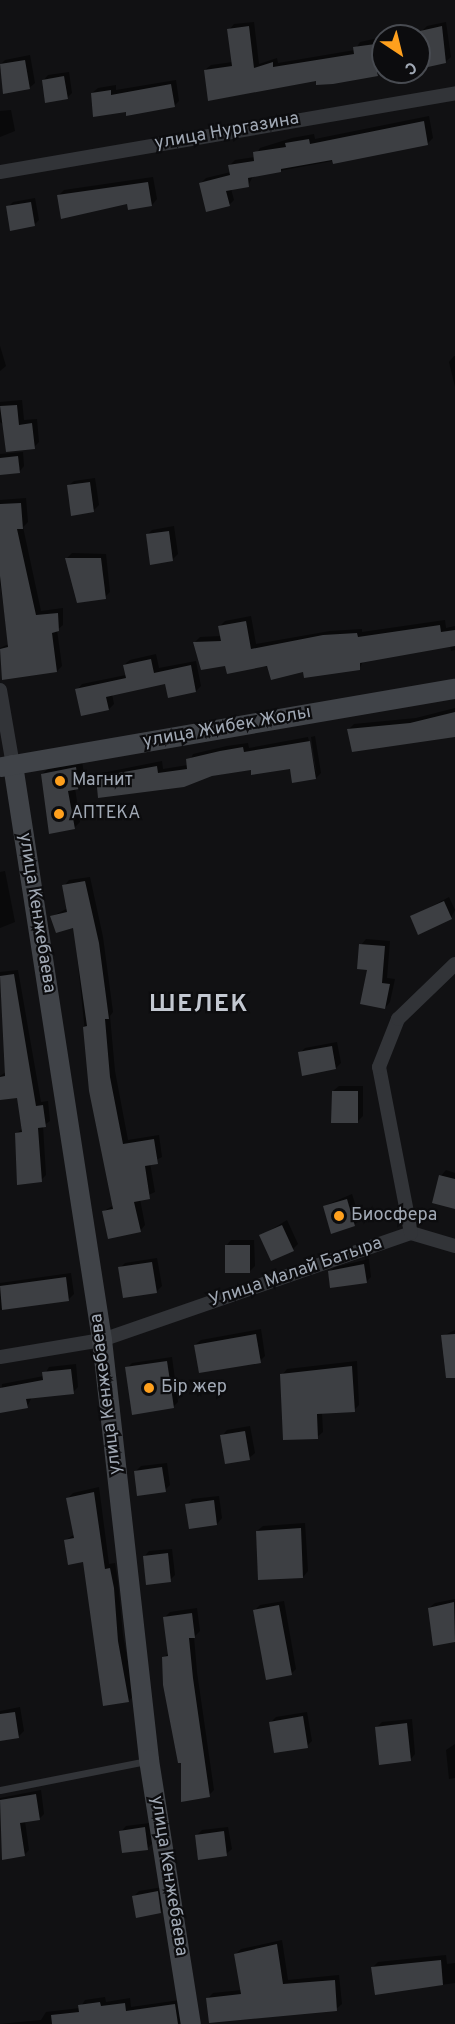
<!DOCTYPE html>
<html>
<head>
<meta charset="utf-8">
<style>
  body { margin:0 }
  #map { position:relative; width:455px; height:2024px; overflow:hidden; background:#111113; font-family:Overpass,sans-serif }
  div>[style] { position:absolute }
  .shadow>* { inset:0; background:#0007 }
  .building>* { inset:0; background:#3d3f43 }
  .lane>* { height:7px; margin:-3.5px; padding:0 3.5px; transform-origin:3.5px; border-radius:3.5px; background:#323438 }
  .street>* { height:14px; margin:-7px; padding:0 7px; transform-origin:7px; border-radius:7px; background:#323438 }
  .secondary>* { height:20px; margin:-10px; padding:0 10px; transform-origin:10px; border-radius:10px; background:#404348 }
  .dots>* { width:16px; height:16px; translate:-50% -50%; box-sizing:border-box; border:3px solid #0c0c0e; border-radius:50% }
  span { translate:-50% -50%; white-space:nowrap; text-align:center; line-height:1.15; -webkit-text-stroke:4.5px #0c0c0e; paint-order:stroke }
  .street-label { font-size:18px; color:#a1a9b5 }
  .poi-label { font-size:18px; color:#a1a9b5 }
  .left { translate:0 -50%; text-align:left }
  .district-label { font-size:24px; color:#c3c8d1; font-weight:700; letter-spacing:1.5px }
  .north { position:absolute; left:371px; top:24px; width:60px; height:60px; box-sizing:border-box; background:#0c0c0e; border:2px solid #484b51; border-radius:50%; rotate:145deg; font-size:16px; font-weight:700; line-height:24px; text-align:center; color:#a1a9b5 }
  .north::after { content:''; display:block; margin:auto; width:21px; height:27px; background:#ffa01d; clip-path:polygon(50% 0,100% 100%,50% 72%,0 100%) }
</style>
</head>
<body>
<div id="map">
  <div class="shadow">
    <i style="clip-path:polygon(254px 22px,259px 64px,277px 58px,278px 63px,355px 50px,360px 42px,383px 37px,383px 70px,377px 74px,317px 80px,205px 70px,211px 65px,233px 62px,229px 30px,234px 24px)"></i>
    <i style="clip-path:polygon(446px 22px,451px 57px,445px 62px,422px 31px,427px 26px)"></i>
    <i style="clip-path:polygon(403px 32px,403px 36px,386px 36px)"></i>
    <i style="clip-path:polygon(30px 55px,35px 83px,29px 88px,4px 92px,0 65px,5px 60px)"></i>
    <i style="clip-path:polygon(69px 72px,72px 93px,67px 98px,43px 81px,48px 75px)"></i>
    <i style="clip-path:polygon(176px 80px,179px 101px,174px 106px,127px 110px,92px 93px,98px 88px,116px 85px,116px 90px)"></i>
    <i style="clip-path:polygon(11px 110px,15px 131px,0 137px,0 111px)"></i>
    <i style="clip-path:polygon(429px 116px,433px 138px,428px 143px,253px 176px,248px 186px,231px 189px,234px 200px,229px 205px,200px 184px,206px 178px,231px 172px,230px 165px,235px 160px,255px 157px,260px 148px,292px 138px,314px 134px,315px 139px)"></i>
    <i style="clip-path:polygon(153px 177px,157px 199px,152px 205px,58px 196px,64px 190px)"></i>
    <i style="clip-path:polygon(35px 198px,39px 220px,34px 225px,8px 207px,13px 202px)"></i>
    <i style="clip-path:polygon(0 346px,6px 366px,0 371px)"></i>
    <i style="clip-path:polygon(454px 356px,455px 356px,455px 387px,449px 362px)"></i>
    <i style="clip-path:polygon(22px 400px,24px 420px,37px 419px,39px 442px,34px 447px,0 422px,0 402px)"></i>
    <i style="clip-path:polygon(23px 452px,24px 466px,19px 472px,0 474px,0 454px)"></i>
    <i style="clip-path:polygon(95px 478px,99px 505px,93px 511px,68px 486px,74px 481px)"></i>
    <i style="clip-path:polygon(26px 498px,28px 522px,23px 527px,41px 611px,63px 608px,63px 625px,57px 630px,62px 666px,57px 671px,3px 679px,0 648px,9px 644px,0 583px,0 500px)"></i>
    <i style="clip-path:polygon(174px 526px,178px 554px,172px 560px,147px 535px,152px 530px)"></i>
    <i style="clip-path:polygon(72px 553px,106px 554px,110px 592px,105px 597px,67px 558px)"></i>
    <i style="clip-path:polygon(251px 616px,256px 644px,330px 631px,362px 629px,362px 632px,445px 620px,446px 628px,455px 626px,455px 650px,451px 651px,450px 645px,364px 660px,359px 669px,304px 670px,226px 664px,195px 642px,200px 637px,221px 636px,220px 626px,225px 621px)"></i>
    <i style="clip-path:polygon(156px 654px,159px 668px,196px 661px,201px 686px,196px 691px,166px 683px,112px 694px,114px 704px,109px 709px,77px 690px,82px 684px,126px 675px,124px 665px,130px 660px)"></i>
    <i style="clip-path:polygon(455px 708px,455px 735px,349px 729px,354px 724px,416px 718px)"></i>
    <i style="clip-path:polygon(315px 736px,321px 773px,316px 778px,291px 767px,97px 778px,102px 773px,162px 761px,163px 769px,188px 765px,193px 754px,227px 746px,248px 743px,249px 748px,308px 737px,317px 776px,311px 737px)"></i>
    <i style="clip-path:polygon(82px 761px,85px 781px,75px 788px,80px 822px,74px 828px,42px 774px,49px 768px)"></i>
    <i style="clip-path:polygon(5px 871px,15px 922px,0 928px,0 872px)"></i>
    <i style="clip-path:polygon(90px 877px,103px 937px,113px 1012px,110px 1016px,115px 1071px,128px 1140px,159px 1135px,162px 1157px,150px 1163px,155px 1192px,140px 1199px,145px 1225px,140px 1231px,104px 1211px,114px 1205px,91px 1090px,74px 926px,51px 917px,68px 908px,64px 886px,69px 880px)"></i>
    <i style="clip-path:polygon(449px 897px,455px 910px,451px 918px,412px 917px)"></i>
    <i style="clip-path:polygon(366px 939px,390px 941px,387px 978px,395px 979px,390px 1002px,385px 1008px,361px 945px)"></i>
    <i style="clip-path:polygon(18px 970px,41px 1102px,48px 1101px,50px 1121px,43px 1126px,46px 1175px,41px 1180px,17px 1133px,23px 1128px,18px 1096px,0 1092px,0 1076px,6px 1072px,0 972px)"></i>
    <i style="clip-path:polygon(337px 1042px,341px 1063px,336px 1068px,300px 1053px,305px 1048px)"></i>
    <i style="clip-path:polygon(339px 1086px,363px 1086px,363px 1116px,357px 1122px,333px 1091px)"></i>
    <i style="clip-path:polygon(446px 1170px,455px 1173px,455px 1207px,441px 1176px)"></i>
    <i style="clip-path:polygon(352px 1194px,360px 1220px,354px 1225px,324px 1206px)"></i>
    <i style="clip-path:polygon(287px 1220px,298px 1244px,293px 1249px,261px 1236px)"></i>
    <i style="clip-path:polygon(231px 1240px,254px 1240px,255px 1266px,249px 1272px,226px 1246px)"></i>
    <i style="clip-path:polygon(157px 1258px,162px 1286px,157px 1291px,120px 1268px,125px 1263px)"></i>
    <i style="clip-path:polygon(369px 1259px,371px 1277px,366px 1282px,329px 1272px,335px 1267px)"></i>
    <i style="clip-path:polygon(71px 1273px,74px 1294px,68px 1300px,0 1310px,0 1283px)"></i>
    <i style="clip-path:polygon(261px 1329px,265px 1356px,260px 1361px,195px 1345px,201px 1340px)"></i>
    <i style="clip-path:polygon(455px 1330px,455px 1368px,443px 1336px)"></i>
    <i style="clip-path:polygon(172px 1357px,178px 1402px,173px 1407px,127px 1368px,132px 1363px)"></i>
    <i style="clip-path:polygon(357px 1361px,359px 1405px,354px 1410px,322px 1413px,323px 1432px,317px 1437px,282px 1375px,287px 1369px)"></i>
    <i style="clip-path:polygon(76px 1364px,78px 1387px,73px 1392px,32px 1397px,27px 1407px,0 1407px,2px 1384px,44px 1376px,49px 1367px)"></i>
    <i style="clip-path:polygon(250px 1426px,255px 1453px,249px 1458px,222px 1436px,227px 1430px)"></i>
    <i style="clip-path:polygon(167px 1463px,170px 1485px,165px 1490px,135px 1472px,141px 1466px)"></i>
    <i style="clip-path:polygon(99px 1487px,109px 1564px,115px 1563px,118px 1582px,123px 1635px,134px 1695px,129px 1701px,84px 1561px,66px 1540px,75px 1534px,68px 1498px,73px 1493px)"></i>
    <i style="clip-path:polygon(219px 1496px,222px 1518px,217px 1524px,187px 1505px,192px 1499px)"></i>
    <i style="clip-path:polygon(305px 1523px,308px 1571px,303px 1577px,257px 1531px,263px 1526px)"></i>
    <i style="clip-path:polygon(172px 1549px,175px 1575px,170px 1580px,144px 1557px,149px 1551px)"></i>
    <i style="clip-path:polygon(455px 1599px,455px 1640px,434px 1644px,429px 1608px,435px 1603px)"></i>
    <i style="clip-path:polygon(284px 1601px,296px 1669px,291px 1674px,255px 1610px,260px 1605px)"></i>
    <i style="clip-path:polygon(197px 1608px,200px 1631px,194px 1637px,197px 1672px,214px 1790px,209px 1795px,183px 1761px,164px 1658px,169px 1652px,165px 1617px,170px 1612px)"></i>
    <i style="clip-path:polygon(20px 1707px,24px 1731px,19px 1736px,0 1740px,0 1711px)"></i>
    <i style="clip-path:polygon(307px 1712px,312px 1741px,307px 1746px,270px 1723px,276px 1717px)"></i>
    <i style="clip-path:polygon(412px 1719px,415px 1754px,410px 1760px,376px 1728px,382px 1722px)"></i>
    <i style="clip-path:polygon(455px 1744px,455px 1778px,449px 1779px,446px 1750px)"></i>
    <i style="clip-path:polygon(41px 1790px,44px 1814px,39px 1819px,25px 1821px,29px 1850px,24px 1855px,4px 1858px,0 1798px)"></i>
    <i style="clip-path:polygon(150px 1823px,153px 1843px,148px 1848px,121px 1832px,126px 1826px)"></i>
    <i style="clip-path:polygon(228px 1827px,232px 1849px,226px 1854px,196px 1836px,202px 1830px)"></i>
    <i style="clip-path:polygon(163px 1887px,166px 1907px,161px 1912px,134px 1896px,139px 1891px)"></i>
    <i style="clip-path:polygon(282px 1940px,288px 1980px,339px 1975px,342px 2004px,336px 2009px,208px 1998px,213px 1993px,242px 1990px,236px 1954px,241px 1949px)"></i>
    <i style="clip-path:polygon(446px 1955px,447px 1964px,455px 1963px,455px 1983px,376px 1994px,373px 1967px,378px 1962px)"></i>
    <i style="clip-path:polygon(105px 1997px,106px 2002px,130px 1998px,131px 2007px,180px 2000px,181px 2024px,0 2024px,41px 2020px,46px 2012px,80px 2008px,85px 2000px)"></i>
  </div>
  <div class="building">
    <i style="clip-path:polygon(249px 26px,254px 68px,273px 62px,273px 67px,354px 54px,353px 47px,383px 43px,383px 71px,377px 72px,378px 76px,333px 84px,316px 85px,316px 81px,208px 101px,204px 70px,232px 66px,227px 29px)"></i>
    <i style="clip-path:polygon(442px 26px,446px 63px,428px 67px,420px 31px)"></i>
    <i style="clip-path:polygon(25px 60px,30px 89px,3px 94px,0 64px)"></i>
    <i style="clip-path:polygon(64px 76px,68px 99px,45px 103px,42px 80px)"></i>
    <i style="clip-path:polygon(171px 84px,175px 107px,126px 116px,126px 112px,93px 117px,91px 93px,111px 90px,111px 95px)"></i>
    <i style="clip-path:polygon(424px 121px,428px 145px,333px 164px,332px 160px,281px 169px,281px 172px,248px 178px,249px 187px,226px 191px,230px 206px,206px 212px,199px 183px,230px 175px,228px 165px,254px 161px,253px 152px,286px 147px,285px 143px,309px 139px,310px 144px)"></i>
    <i style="clip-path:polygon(148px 182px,152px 206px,128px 210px,127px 204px,61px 219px,57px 195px)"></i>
    <i style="clip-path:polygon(31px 202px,35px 226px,10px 231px,6px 206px)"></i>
    <i style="clip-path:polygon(17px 405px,19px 425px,32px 423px,35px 449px,6px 452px,0 406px)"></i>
    <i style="clip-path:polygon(18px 456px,20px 473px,0 475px,0 458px)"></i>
    <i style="clip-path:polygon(90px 482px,94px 512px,71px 516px,67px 485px)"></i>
    <i style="clip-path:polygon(21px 503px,23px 529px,17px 529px,36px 615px,58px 613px,59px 631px,52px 633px,57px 672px,2px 680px,0 649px,8px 647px,0 576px,0 504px)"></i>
    <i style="clip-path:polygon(169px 531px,173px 561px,150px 565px,146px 534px)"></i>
    <i style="clip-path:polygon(65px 558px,101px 558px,106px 599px,77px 603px)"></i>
    <i style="clip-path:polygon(246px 621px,251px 649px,323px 635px,357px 633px,358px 637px,440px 625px,441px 632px,455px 630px,455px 646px,360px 663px,360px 670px,304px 678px,303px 672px,271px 680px,267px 666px,227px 674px,225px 666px,201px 670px,193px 642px,221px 641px,218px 626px)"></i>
    <i style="clip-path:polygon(151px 659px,154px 673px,191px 665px,196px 692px,168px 698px,165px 684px,106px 697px,109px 710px,81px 716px,75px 689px,126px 678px,123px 665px)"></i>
    <i style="clip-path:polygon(455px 712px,455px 737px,352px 752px,347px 729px,410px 723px)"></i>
    <i style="clip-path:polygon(310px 741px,316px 779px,292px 783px,290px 769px,251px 775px,251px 770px,212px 776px,184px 787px,98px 798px,96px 777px,157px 766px,158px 773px,187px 769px,186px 759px,220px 751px,243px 747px,244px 752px)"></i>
    <i style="clip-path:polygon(76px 767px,79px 789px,68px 791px,75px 829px,49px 834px,41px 774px)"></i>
    <i style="clip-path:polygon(85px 881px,99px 943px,109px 1019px,105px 1019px,110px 1077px,123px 1144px,154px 1139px,158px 1164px,145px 1166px,150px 1199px,134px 1202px,141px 1232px,108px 1239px,102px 1211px,113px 1209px,89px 1091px,83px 1027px,87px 1026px,73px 928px,56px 933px,50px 916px,67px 912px,62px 885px)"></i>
    <i style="clip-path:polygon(444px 901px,452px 919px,418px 935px,410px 916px)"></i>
    <i style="clip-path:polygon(359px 944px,385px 946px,382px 983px,390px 984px,385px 1009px,360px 1004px,367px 970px,357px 969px)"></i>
    <i style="clip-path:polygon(14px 974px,36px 1106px,43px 1105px,46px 1127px,38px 1128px,42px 1182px,17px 1185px,15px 1133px,22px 1132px,17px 1098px,0 1100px,0 1077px,5px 1076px,0 976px)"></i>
    <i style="clip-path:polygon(332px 1046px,336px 1069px,302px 1076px,298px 1052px)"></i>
    <i style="clip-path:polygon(332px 1091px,358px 1091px,358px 1123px,331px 1123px)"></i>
    <i style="clip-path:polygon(439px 1175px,455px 1179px,455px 1209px,432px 1203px)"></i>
    <i style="clip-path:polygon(347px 1199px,355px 1226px,331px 1234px,323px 1206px)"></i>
    <i style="clip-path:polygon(282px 1225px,294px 1251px,271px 1261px,259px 1235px)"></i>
    <i style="clip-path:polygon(225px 1245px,250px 1245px,250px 1273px,225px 1273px)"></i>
    <i style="clip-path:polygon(152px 1262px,157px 1293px,123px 1298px,118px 1267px)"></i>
    <i style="clip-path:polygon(364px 1264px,367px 1283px,330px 1288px,328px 1271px)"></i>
    <i style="clip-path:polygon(66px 1277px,69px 1301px,2px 1310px,0 1286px)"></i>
    <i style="clip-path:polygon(256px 1334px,261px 1363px,199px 1373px,194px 1345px)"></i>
    <i style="clip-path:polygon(455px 1334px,455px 1378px,446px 1378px,441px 1335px)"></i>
    <i style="clip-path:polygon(167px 1361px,174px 1408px,132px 1415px,125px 1367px)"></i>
    <i style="clip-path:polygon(352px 1366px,355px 1412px,317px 1414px,318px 1439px,283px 1440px,280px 1374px)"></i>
    <i style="clip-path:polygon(71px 1369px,74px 1394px,26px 1399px,28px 1408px,0 1413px,0 1388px,43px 1380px,42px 1372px)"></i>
    <i style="clip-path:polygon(245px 1431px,250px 1460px,225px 1464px,220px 1435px)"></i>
    <i style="clip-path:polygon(162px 1467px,166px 1492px,137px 1496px,134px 1471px)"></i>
    <i style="clip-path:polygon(94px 1492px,105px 1569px,110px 1568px,114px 1588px,118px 1641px,129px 1702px,103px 1706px,83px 1562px,68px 1565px,64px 1540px,74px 1538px,66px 1498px)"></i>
    <i style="clip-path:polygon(214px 1500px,217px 1525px,189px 1529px,185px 1504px)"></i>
    <i style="clip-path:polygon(301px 1528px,303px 1578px,258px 1580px,256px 1531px)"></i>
    <i style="clip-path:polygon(168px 1553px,171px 1582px,146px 1585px,143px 1556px)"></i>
    <i style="clip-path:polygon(454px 1602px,455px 1642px,433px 1646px,428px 1608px)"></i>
    <i style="clip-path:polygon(279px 1605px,292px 1675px,266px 1680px,253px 1610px)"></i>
    <i style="clip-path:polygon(192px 1613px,195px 1638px,189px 1638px,193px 1678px,210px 1797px,181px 1802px,181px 1763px,178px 1763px,163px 1685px,162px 1657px,168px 1656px,163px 1617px)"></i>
    <i style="clip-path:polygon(15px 1712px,19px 1738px,0 1741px,0 1714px)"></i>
    <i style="clip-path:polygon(303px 1716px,308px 1748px,274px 1753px,269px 1722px)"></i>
    <i style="clip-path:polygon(407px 1723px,411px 1761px,379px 1765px,375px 1727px)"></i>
    <i style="clip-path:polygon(36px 1794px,40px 1820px,20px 1823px,25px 1856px,2px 1860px,0 1800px)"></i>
    <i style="clip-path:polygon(145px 1827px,148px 1850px,122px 1853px,119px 1831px)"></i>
    <i style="clip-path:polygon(224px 1831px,227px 1856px,198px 1860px,195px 1835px)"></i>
    <i style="clip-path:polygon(158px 1891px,161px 1913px,136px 1918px,132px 1896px)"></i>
    <i style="clip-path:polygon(277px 1944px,283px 1984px,335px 1980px,337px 2011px,209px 2023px,206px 1998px,241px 1994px,234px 1954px)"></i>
    <i style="clip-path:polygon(441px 1960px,443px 1985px,375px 1995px,371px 1967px)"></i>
    <i style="clip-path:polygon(100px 2002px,101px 2006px,125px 2003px,126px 2011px,175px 2004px,178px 2024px,52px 2024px,51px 2015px,79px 2012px,78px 2005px)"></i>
  </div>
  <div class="lane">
    <i style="left:0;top:1790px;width:150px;rotate:-11.2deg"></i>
  </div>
  <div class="street">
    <i style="left:0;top:172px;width:462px;rotate:-9.8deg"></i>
    <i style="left:0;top:690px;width:76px;rotate:80.2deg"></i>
    <i style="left:411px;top:1233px;width:46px;rotate:16.5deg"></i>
    <i style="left:0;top:1357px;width:103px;rotate:-9.5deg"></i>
    <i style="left:102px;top:1340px;width:327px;rotate:-19.1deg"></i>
    <i style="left:411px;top:1233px;width:169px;rotate:-100.9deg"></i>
    <i style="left:379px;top:1067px;width:52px;rotate:-68.4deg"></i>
    <i style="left:398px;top:1019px;width:79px;rotate:-44deg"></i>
  </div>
  <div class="secondary">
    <i style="left:13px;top:765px;width:582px;rotate:81.2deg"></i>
    <i style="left:102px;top:1340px;width:423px;rotate:83.6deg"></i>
    <i style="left:149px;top:1760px;width:267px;rotate:81deg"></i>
    <i style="left:2px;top:767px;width:460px;rotate:-9.8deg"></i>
  </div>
  <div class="dots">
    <i style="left:60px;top:781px;background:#ffa01d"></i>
    <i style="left:59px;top:814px;background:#ffa01d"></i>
    <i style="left:339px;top:1216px;background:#ffa01d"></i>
    <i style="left:149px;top:1388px;background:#ffa01d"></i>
  </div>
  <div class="street-label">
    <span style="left:227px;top:132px;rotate:-10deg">улица Нургазина</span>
    <span style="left:227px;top:728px;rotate:-10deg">улица Жибек Жолы</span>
    <span style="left:36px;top:913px;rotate:81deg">улица Кенжебаева</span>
    <span style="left:296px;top:1273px;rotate:-19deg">Улица Малай Батыра</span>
    <span style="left:107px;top:1394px;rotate:-97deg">улица Кенжебаева</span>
    <span style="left:168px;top:1876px;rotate:81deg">улица Кенжебаева</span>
  </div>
  <div class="poi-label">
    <span class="left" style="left:72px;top:781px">Магнит</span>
    <span class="left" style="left:71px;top:814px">АПТЕКА</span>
    <span class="left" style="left:351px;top:1216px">Биосфера</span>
    <span class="left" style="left:161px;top:1388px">Бір жер</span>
  </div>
  <div class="district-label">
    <span style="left:199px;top:1006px">ШЕЛЕК</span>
  </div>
  <div class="north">С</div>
</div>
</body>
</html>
